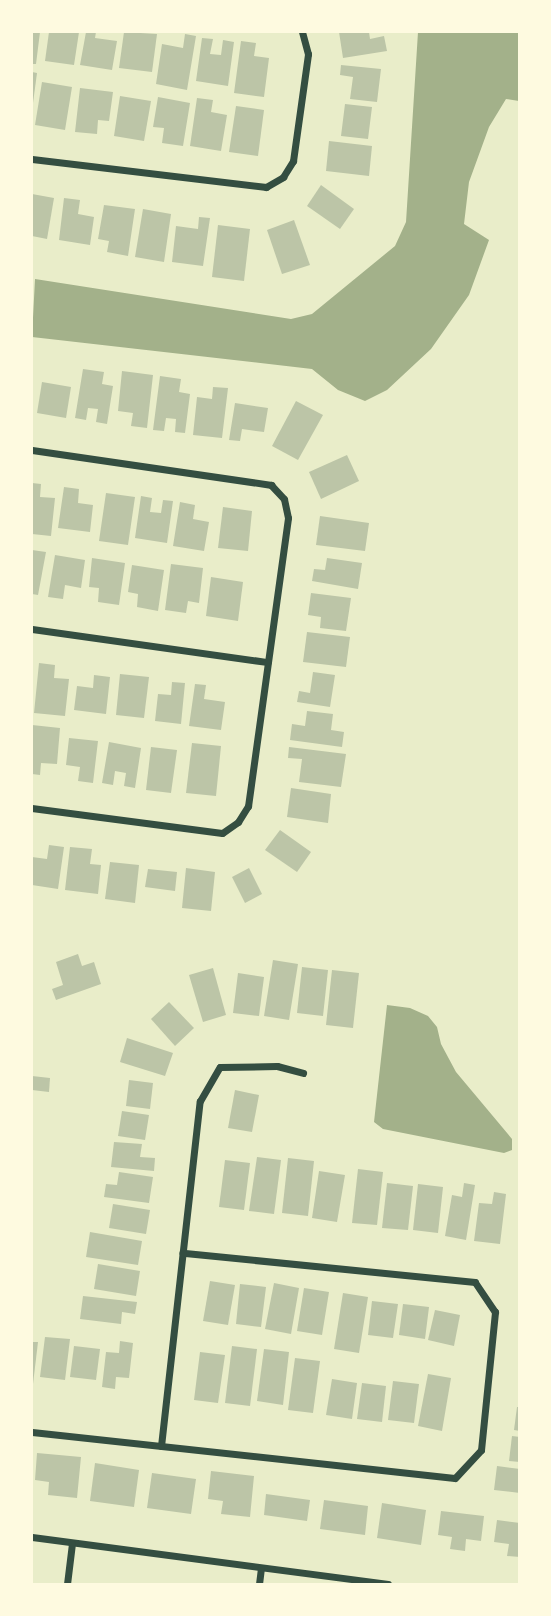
<!DOCTYPE html>
<html>
<head>
<meta charset="utf-8">
<style>
  body { margin:0 }
  #map { position:relative; width:551px; height:1616px; overflow:hidden; background:#e9edc9; font-family:Ubuntu,sans-serif }
  div>[style] { position:absolute }
  .water>* { inset:0; background:#a3b18a }
  .building>* { inset:0; background:#bcc5a7 }
  .minor>* { height:7px; margin:-3.5px; padding:0 3.5px; transform-origin:3.5px; border-radius:3.5px; background:#344e41 }
  span { translate:-50% -50%; white-space:nowrap; text-align:center; line-height:1.15; -webkit-text-stroke:6px #fefae0; paint-order:stroke }
  .frame { position:absolute; inset:0; border:33px solid #fefae0; pointer-events:none }
</style>
</head>
<body>
<div id="map">
  <div class="water">
    <i style="clip-path:polygon(418px 32px,519px 32px,519px 101px,506px 99px,489px 127px,469px 182px,464px 224px,489px 240px,469px 295px,431px 349px,387px 390px,365px 401px,338px 390px,312px 369px,32px 337px,35px 279px,291px 319px,312px 314px,395px 246px,406px 222px)"></i>
    <i style="clip-path:polygon(387px 1005px,410px 1008px,428px 1016px,437px 1027px,441px 1044px,456px 1072px,512px 1139px,512px 1150px,504px 1153px,383px 1129px,374px 1122px)"></i>
  </div>
  <div class="building">
    <i style="clip-path:polygon(32px 32px,40px 32px,36px 64px,32px 64px)"></i>
    <i style="clip-path:polygon(49px 32px,79px 32px,74px 65px,45px 61px)"></i>
    <i style="clip-path:polygon(86px 32px,96px 32px,95px 38px,117px 41px,112px 70px,80px 65px)"></i>
    <i style="clip-path:polygon(124px 32px,157px 34px,152px 72px,119px 68px)"></i>
    <i style="clip-path:polygon(339px 32px,369px 32px,370px 39px,384px 36px,387px 51px,343px 58px)"></i>
    <i style="clip-path:polygon(185px 34px,196px 36px,187px 90px,156px 84px,162px 44px,183px 48px)"></i>
    <i style="clip-path:polygon(202px 38px,213px 39px,210px 54px,221px 55px,223px 40px,234px 42px,228px 86px,196px 81px)"></i>
    <i style="clip-path:polygon(241px 41px,256px 43px,254px 56px,269px 58px,264px 97px,234px 93px)"></i>
    <i style="clip-path:polygon(341px 65px,381px 69px,377px 102px,350px 99px,353px 77px,340px 75px)"></i>
    <i style="clip-path:polygon(32px 72px,37px 73px,33px 103px,32px 103px)"></i>
    <i style="clip-path:polygon(42px 82px,72px 87px,65px 130px,35px 125px)"></i>
    <i style="clip-path:polygon(80px 88px,113px 92px,109px 121px,98px 120px,97px 134px,75px 132px)"></i>
    <i style="clip-path:polygon(120px 96px,151px 101px,144px 141px,114px 136px)"></i>
    <i style="clip-path:polygon(158px 97px,190px 103px,183px 146px,162px 143px,164px 128px,153px 127px)"></i>
    <i style="clip-path:polygon(197px 98px,213px 100px,211px 112px,227px 115px,221px 151px,190px 146px)"></i>
    <i style="clip-path:polygon(345px 104px,372px 107px,368px 139px,341px 136px)"></i>
    <i style="clip-path:polygon(236px 106px,264px 110px,258px 156px,229px 152px)"></i>
    <i style="clip-path:polygon(329px 141px,372px 146px,369px 176px,326px 171px)"></i>
    <i style="clip-path:polygon(321px 185px,354px 209px,340px 229px,307px 206px)"></i>
    <i style="clip-path:polygon(32px 194px,54px 198px,47px 239px,32px 236px)"></i>
    <i style="clip-path:polygon(64px 198px,80px 200px,78px 214px,94px 217px,90px 245px,59px 240px)"></i>
    <i style="clip-path:polygon(104px 205px,135px 209px,128px 256px,107px 252px,109px 241px,98px 239px)"></i>
    <i style="clip-path:polygon(143px 209px,171px 214px,164px 262px,135px 257px)"></i>
    <i style="clip-path:polygon(199px 217px,210px 218px,203px 266px,172px 262px,176px 226px,198px 229px)"></i>
    <i style="clip-path:polygon(294px 220px,310px 265px,282px 274px,267px 230px)"></i>
    <i style="clip-path:polygon(218px 225px,250px 229px,244px 281px,212px 277px)"></i>
    <i style="clip-path:polygon(83px 369px,104px 372px,102px 384px,113px 386px,107px 424px,96px 422px,98px 409px,88px 408px,86px 420px,75px 418px)"></i>
    <i style="clip-path:polygon(122px 371px,153px 375px,147px 428px,131px 426px,133px 413px,118px 411px)"></i>
    <i style="clip-path:polygon(160px 376px,181px 379px,179px 392px,190px 394px,185px 433px,175px 432px,176px 419px,166px 418px,164px 431px,153px 430px)"></i>
    <i style="clip-path:polygon(42px 382px,71px 387px,66px 418px,37px 413px)"></i>
    <i style="clip-path:polygon(213px 387px,228px 388px,222px 438px,193px 435px,197px 397px,212px 399px)"></i>
    <i style="clip-path:polygon(296px 401px,323px 415px,298px 460px,272px 446px)"></i>
    <i style="clip-path:polygon(235px 403px,268px 408px,264px 432px,242px 429px,240px 441px,229px 440px)"></i>
    <i style="clip-path:polygon(347px 455px,359px 481px,321px 499px,309px 472px)"></i>
    <i style="clip-path:polygon(32px 483px,41px 484px,40px 497px,55px 498px,51px 536px,32px 534px)"></i>
    <i style="clip-path:polygon(64px 487px,79px 489px,78px 503px,93px 505px,90px 532px,58px 528px)"></i>
    <i style="clip-path:polygon(106px 493px,135px 497px,128px 545px,99px 541px)"></i>
    <i style="clip-path:polygon(141px 496px,152px 498px,150px 512px,161px 513px,163px 500px,173px 501px,167px 543px,135px 538px)"></i>
    <i style="clip-path:polygon(180px 502px,195px 505px,193px 519px,209px 522px,204px 551px,173px 546px)"></i>
    <i style="clip-path:polygon(223px 507px,252px 511px,248px 551px,218px 548px)"></i>
    <i style="clip-path:polygon(320px 516px,369px 523px,365px 551px,316px 545px)"></i>
    <i style="clip-path:polygon(32px 550px,46px 552px,38px 595px,32px 594px)"></i>
    <i style="clip-path:polygon(55px 555px,85px 560px,81px 588px,65px 585px,63px 599px,48px 597px)"></i>
    <i style="clip-path:polygon(92px 558px,125px 563px,119px 605px,98px 602px,99px 588px,89px 587px)"></i>
    <i style="clip-path:polygon(327px 558px,362px 563px,358px 589px,312px 581px,314px 569px,325px 570px)"></i>
    <i style="clip-path:polygon(171px 564px,203px 568px,199px 603px,188px 601px,186px 613px,165px 610px)"></i>
    <i style="clip-path:polygon(132px 565px,164px 570px,158px 611px,137px 607px,138px 594px,128px 592px)"></i>
    <i style="clip-path:polygon(211px 577px,243px 582px,238px 621px,206px 616px)"></i>
    <i style="clip-path:polygon(311px 593px,351px 598px,346px 631px,320px 628px,321px 617px,308px 615px)"></i>
    <i style="clip-path:polygon(307px 632px,350px 637px,346px 667px,303px 662px)"></i>
    <i style="clip-path:polygon(39px 663px,55px 665px,54px 678px,69px 679px,65px 716px,34px 713px)"></i>
    <i style="clip-path:polygon(313px 672px,335px 675px,330px 707px,297px 702px,299px 691px,310px 693px)"></i>
    <i style="clip-path:polygon(120px 674px,149px 677px,144px 718px,116px 715px)"></i>
    <i style="clip-path:polygon(94px 675px,110px 677px,106px 714px,74px 710px,77px 686px,93px 688px)"></i>
    <i style="clip-path:polygon(172px 682px,185px 683px,181px 724px,155px 721px,158px 694px,171px 695px)"></i>
    <i style="clip-path:polygon(195px 684px,206px 685px,204px 699px,225px 702px,221px 730px,189px 726px)"></i>
    <i style="clip-path:polygon(307px 711px,333px 714px,331px 730px,344px 732px,342px 747px,290px 740px,292px 724px,305px 726px)"></i>
    <i style="clip-path:polygon(32px 725px,60px 728px,57px 764px,41px 763px,40px 775px,32px 774px)"></i>
    <i style="clip-path:polygon(69px 738px,98px 741px,93px 783px,78px 781px,80px 767px,66px 765px)"></i>
    <i style="clip-path:polygon(109px 742px,141px 748px,135px 788px,124px 786px,126px 773px,115px 771px,113px 785px,102px 783px)"></i>
    <i style="clip-path:polygon(192px 743px,221px 746px,216px 796px,186px 793px)"></i>
    <i style="clip-path:polygon(151px 747px,177px 750px,171px 793px,146px 790px)"></i>
    <i style="clip-path:polygon(289px 747px,346px 754px,341px 787px,299px 782px,302px 759px,288px 758px)"></i>
    <i style="clip-path:polygon(291px 788px,331px 794px,328px 823px,287px 817px)"></i>
    <i style="clip-path:polygon(280px 830px,311px 852px,297px 872px,265px 850px)"></i>
    <i style="clip-path:polygon(49px 845px,64px 847px,58px 889px,32px 885px,32px 857px,47px 859px)"></i>
    <i style="clip-path:polygon(70px 847px,92px 849px,90px 864px,101px 865px,98px 894px,65px 890px)"></i>
    <i style="clip-path:polygon(110px 862px,139px 865px,135px 903px,105px 899px)"></i>
    <i style="clip-path:polygon(186px 868px,215px 872px,211px 911px,182px 908px)"></i>
    <i style="clip-path:polygon(249px 868px,262px 894px,245px 903px,232px 877px)"></i>
    <i style="clip-path:polygon(148px 869px,177px 872px,175px 891px,145px 887px)"></i>
    <i style="clip-path:polygon(78px 954px,82px 966px,94px 962px,101px 984px,56px 1000px,52px 989px,63px 985px,56px 962px)"></i>
    <i style="clip-path:polygon(273px 960px,298px 964px,289px 1020px,264px 1016px)"></i>
    <i style="clip-path:polygon(302px 967px,328px 970px,323px 1016px,297px 1013px)"></i>
    <i style="clip-path:polygon(213px 968px,226px 1015px,203px 1022px,189px 975px)"></i>
    <i style="clip-path:polygon(332px 970px,359px 973px,353px 1028px,326px 1025px)"></i>
    <i style="clip-path:polygon(238px 973px,264px 977px,259px 1016px,233px 1013px)"></i>
    <i style="clip-path:polygon(169px 1002px,194px 1028px,175px 1046px,151px 1019px)"></i>
    <i style="clip-path:polygon(127px 1038px,173px 1053px,165px 1076px,120px 1062px)"></i>
    <i style="clip-path:polygon(32px 1076px,50px 1078px,49px 1092px,32px 1090px)"></i>
    <i style="clip-path:polygon(129px 1080px,153px 1083px,150px 1109px,126px 1106px)"></i>
    <i style="clip-path:polygon(235px 1090px,259px 1095px,252px 1132px,228px 1128px)"></i>
    <i style="clip-path:polygon(122px 1111px,149px 1115px,145px 1140px,118px 1136px)"></i>
    <i style="clip-path:polygon(114px 1142px,142px 1144px,140px 1157px,155px 1158px,154px 1171px,111px 1167px)"></i>
    <i style="clip-path:polygon(257px 1157px,281px 1160px,274px 1214px,249px 1211px)"></i>
    <i style="clip-path:polygon(288px 1158px,314px 1161px,308px 1216px,282px 1213px)"></i>
    <i style="clip-path:polygon(225px 1160px,250px 1163px,244px 1210px,219px 1207px)"></i>
    <i style="clip-path:polygon(358px 1169px,383px 1172px,377px 1225px,352px 1223px)"></i>
    <i style="clip-path:polygon(319px 1171px,345px 1175px,337px 1222px,312px 1218px)"></i>
    <i style="clip-path:polygon(119px 1172px,153px 1177px,149px 1203px,104px 1197px,106px 1184px,117px 1185px)"></i>
    <i style="clip-path:polygon(387px 1183px,413px 1186px,408px 1230px,382px 1228px)"></i>
    <i style="clip-path:polygon(464px 1183px,475px 1185px,466px 1240px,445px 1236px,452px 1195px,462px 1197px)"></i>
    <i style="clip-path:polygon(418px 1184px,443px 1187px,438px 1233px,413px 1230px)"></i>
    <i style="clip-path:polygon(494px 1192px,506px 1194px,500px 1244px,474px 1241px,479px 1203px,492px 1204px)"></i>
    <i style="clip-path:polygon(113px 1204px,150px 1210px,146px 1234px,109px 1228px)"></i>
    <i style="clip-path:polygon(90px 1232px,142px 1241px,138px 1265px,86px 1257px)"></i>
    <i style="clip-path:polygon(98px 1264px,140px 1271px,136px 1296px,94px 1289px)"></i>
    <i style="clip-path:polygon(210px 1281px,235px 1285px,228px 1325px,203px 1321px)"></i>
    <i style="clip-path:polygon(274px 1283px,299px 1288px,291px 1334px,265px 1329px)"></i>
    <i style="clip-path:polygon(240px 1284px,266px 1287px,261px 1327px,236px 1324px)"></i>
    <i style="clip-path:polygon(304px 1288px,329px 1292px,322px 1335px,297px 1331px)"></i>
    <i style="clip-path:polygon(343px 1293px,368px 1297px,359px 1353px,334px 1349px)"></i>
    <i style="clip-path:polygon(83px 1296px,137px 1302px,135px 1314px,122px 1312px,121px 1324px,80px 1319px)"></i>
    <i style="clip-path:polygon(372px 1301px,398px 1304px,393px 1338px,368px 1335px)"></i>
    <i style="clip-path:polygon(403px 1304px,429px 1307px,425px 1339px,399px 1335px)"></i>
    <i style="clip-path:polygon(435px 1310px,460px 1315px,454px 1346px,428px 1340px)"></i>
    <i style="clip-path:polygon(45px 1337px,70px 1339px,65px 1380px,40px 1377px)"></i>
    <i style="clip-path:polygon(120px 1341px,133px 1343px,129px 1378px,116px 1377px,115px 1389px,102px 1387px,106px 1352px,119px 1353px)"></i>
    <i style="clip-path:polygon(32px 1342px,38px 1342px,33px 1384px,32px 1383px)"></i>
    <i style="clip-path:polygon(74px 1346px,100px 1349px,96px 1380px,70px 1377px)"></i>
    <i style="clip-path:polygon(232px 1346px,257px 1349px,250px 1406px,225px 1403px)"></i>
    <i style="clip-path:polygon(264px 1349px,289px 1352px,283px 1405px,257px 1401px)"></i>
    <i style="clip-path:polygon(200px 1352px,225px 1355px,218px 1403px,194px 1400px)"></i>
    <i style="clip-path:polygon(295px 1358px,320px 1361px,313px 1413px,288px 1410px)"></i>
    <i style="clip-path:polygon(428px 1374px,451px 1378px,442px 1431px,418px 1426px)"></i>
    <i style="clip-path:polygon(332px 1379px,357px 1383px,352px 1419px,326px 1415px)"></i>
    <i style="clip-path:polygon(393px 1381px,419px 1384px,414px 1423px,388px 1420px)"></i>
    <i style="clip-path:polygon(362px 1383px,386px 1386px,382px 1422px,357px 1419px)"></i>
    <i style="clip-path:polygon(517px 1407px,520px 1407px,520px 1431px,514px 1430px)"></i>
    <i style="clip-path:polygon(512px 1436px,520px 1437px,520px 1462px,509px 1461px)"></i>
    <i style="clip-path:polygon(37px 1453px,81px 1457px,77px 1498px,48px 1495px,49px 1482px,35px 1480px)"></i>
    <i style="clip-path:polygon(95px 1463px,139px 1470px,134px 1507px,90px 1501px)"></i>
    <i style="clip-path:polygon(497px 1466px,520px 1469px,520px 1493px,494px 1490px)"></i>
    <i style="clip-path:polygon(211px 1471px,254px 1476px,250px 1517px,221px 1514px,223px 1501px,208px 1499px)"></i>
    <i style="clip-path:polygon(152px 1473px,196px 1479px,191px 1514px,147px 1508px)"></i>
    <i style="clip-path:polygon(266px 1494px,310px 1500px,307px 1521px,264px 1515px)"></i>
    <i style="clip-path:polygon(324px 1500px,368px 1506px,365px 1535px,320px 1529px)"></i>
    <i style="clip-path:polygon(382px 1503px,426px 1510px,421px 1545px,377px 1538px)"></i>
    <i style="clip-path:polygon(441px 1511px,484px 1516px,481px 1541px,466px 1539px,465px 1551px,450px 1549px,452px 1537px,438px 1535px)"></i>
    <i style="clip-path:polygon(497px 1520px,520px 1523px,520px 1557px,507px 1556px,509px 1544px,494px 1542px)"></i>
  </div>
  <div class="minor">
    <i style="left:32px;top:159px;width:236px;rotate:6.8deg"></i>
    <i style="left:266px;top:187px;width:20px;rotate:-30deg"></i>
    <i style="left:283px;top:177px;width:19px;rotate:-58deg"></i>
    <i style="left:293px;top:161px;width:108px;rotate:-82deg"></i>
    <i style="left:308px;top:54px;width:23px;rotate:-105deg"></i>
    <i style="left:32px;top:450px;width:242px;rotate:8.3deg"></i>
    <i style="left:271px;top:485px;width:19px;rotate:47deg"></i>
    <i style="left:284px;top:499px;width:19px;rotate:78deg"></i>
    <i style="left:288px;top:518px;width:291px;rotate:97.9deg"></i>
    <i style="left:248px;top:806px;width:19px;rotate:122deg"></i>
    <i style="left:238px;top:822px;width:19px;rotate:145deg"></i>
    <i style="left:222px;top:833px;width:192px;rotate:-172.5deg"></i>
    <i style="left:32px;top:629px;width:238px;rotate:8deg"></i>
    <i style="left:32px;top:1432px;width:425px;rotate:6.2deg"></i>
    <i style="left:455px;top:1478px;width:38px;rotate:-47deg"></i>
    <i style="left:481px;top:1450px;width:139px;rotate:-84.2deg"></i>
    <i style="left:495px;top:1312px;width:36px;rotate:-124deg"></i>
    <i style="left:475px;top:1282px;width:294px;rotate:-174.3deg"></i>
    <i style="left:161px;top:1446px;width:347px;rotate:-83.6deg"></i>
    <i style="left:200px;top:1101px;width:39px;rotate:-60deg"></i>
    <i style="left:220px;top:1067px;width:57px;rotate:-1deg"></i>
    <i style="left:277px;top:1066px;width:27px;rotate:15deg"></i>
    <i style="left:32px;top:1537px;width:359px;rotate:7.5deg"></i>
    <i style="left:67px;top:1584px;width:41px;rotate:-83deg"></i>
    <i style="left:259px;top:1584px;width:16px;rotate:-83deg"></i>
  </div>
  <div class="frame"></div>
</div>
</body>
</html>
